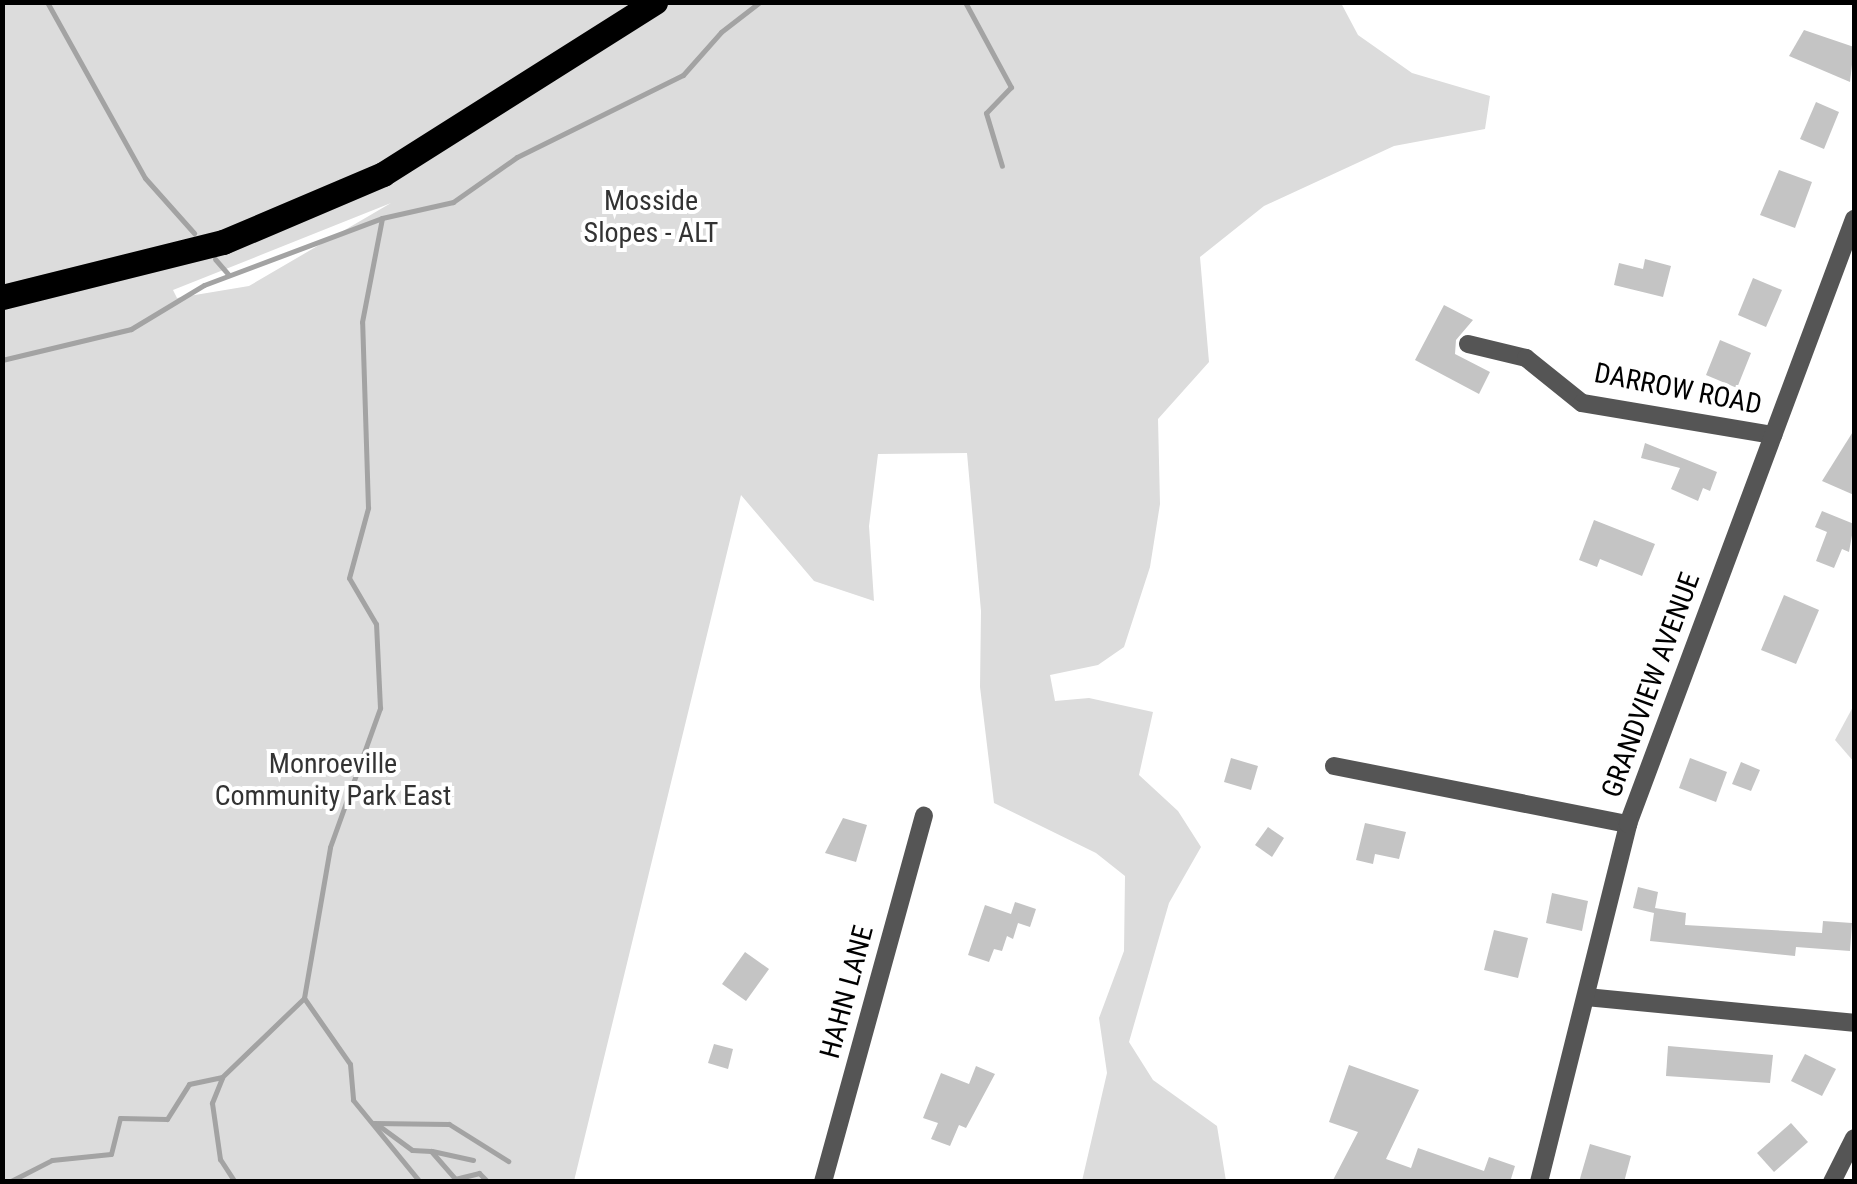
<!DOCTYPE html>
<html>
<head>
<meta charset="utf-8">
<style>
  body { margin:0 }
  #map { position:relative; width:1857px; height:1184px; overflow:hidden; background:#fff; font-family:"Roboto Condensed",sans-serif }
  div>[style] { position:absolute }
  .green>* { inset:0; background:#dcdcdc }
  .stream>* { height:5px; margin:-2.5px; padding:0 2.5px; transform-origin:2.5px; border-radius:2.5px; background:#a3a3a3 }
  .building>* { inset:0; background:#c4c4c4 }
  .street>* { height:18px; margin:-9px; padding:0 9px; transform-origin:9px; border-radius:9px; background:#555 }
  .primary>* { height:25px; margin:-12.5px; padding:0 12.5px; transform-origin:12.5px; border-radius:12.5px; background:#000 }
  span { translate:-50% -50%; white-space:nowrap; text-align:center; line-height:1.15; -webkit-text-stroke:8px #fff; paint-order:stroke }
  .park-label { font-size:28px; color:#333 }
  .street-label { font-size:28px; color:#000 }
  .frame { position:absolute; inset:0; border:5px solid #000; pointer-events:none }
</style>
</head>
<body>
<div id="map">
  <div class="green">
    <i style="clip-path:polygon(evenodd,2px 3px,1341px 3px,1358px 35px,1412px 73px,1490px 96px,1485px 129px,1394px 146px,1264px 206px,1200px 257px,1209px 362px,1158px 419px,1160px 504px,1150px 567px,1124px 647px,1098px 665px,1050px 675px,1055px 701px,1089px 698px,1153px 712px,1139px 775px,1178px 811px,1201px 847px,1169px 903px,1129px 1042px,1153px 1080px,1217px 1126px,1226px 1181px,1082px 1181px,1107px 1073px,1099px 1018px,1124px 951px,1125px 876px,1096px 853px,994px 803px,980px 687px,981px 611px,967px 453px,878px 454px,869px 526px,874px 601px,814px 581px,741px 495px,574px 1181px,3px 1181px,2px 3px,391px 203px,249px 286px,177px 298px,173px 290px,391px 203px)"></i>
    <i style="clip-path:polygon(1854px 705px,1854px 762px,1835px 740px)"></i>
  </div>
  <div class="stream">
    <i style="left:47px;top:2px;width:201px;rotate:60.9deg"></i>
    <i style="left:145px;top:178px;width:74px;rotate:48.3deg"></i>
    <i style="left:965px;top:2px;width:97px;rotate:61.6deg"></i>
    <i style="left:1011px;top:87px;width:36px;rotate:134deg"></i>
    <i style="left:986px;top:113px;width:55px;rotate:73.2deg"></i>
    <i style="left:215px;top:259px;width:21px;rotate:49deg"></i>
    <i style="left:2px;top:360px;width:133px;rotate:-13.5deg"></i>
    <i style="left:131px;top:329px;width:85px;rotate:-31.1deg"></i>
    <i style="left:204px;top:285px;width:190px;rotate:-20.6deg"></i>
    <i style="left:382px;top:218px;width:73px;rotate:-12.7deg"></i>
    <i style="left:453px;top:202px;width:78px;rotate:-35.1deg"></i>
    <i style="left:517px;top:157px;width:185px;rotate:-26.3deg"></i>
    <i style="left:683px;top:75px;width:57px;rotate:-48.5deg"></i>
    <i style="left:721px;top:32px;width:49px;rotate:-37.6deg"></i>
    <i style="left:304px;top:998px;width:80px;rotate:55.1deg"></i>
    <i style="left:350px;top:1064px;width:36px;rotate:85deg"></i>
    <i style="left:353px;top:1100px;width:106px;rotate:50.7deg"></i>
    <i style="left:222px;top:1078px;width:27px;rotate:112deg"></i>
    <i style="left:212px;top:1103px;width:57px;rotate:81.9deg"></i>
    <i style="left:220px;top:1159px;width:27px;rotate:57deg"></i>
    <i style="left:373px;top:1123px;width:76px;rotate:0.8deg"></i>
    <i style="left:449px;top:1124px;width:70px;rotate:32.1deg"></i>
    <i style="left:378px;top:1125px;width:42px;rotate:36.3deg"></i>
    <i style="left:412px;top:1150px;width:19px;rotate:3deg"></i>
    <i style="left:431px;top:1151px;width:37px;rotate:49deg"></i>
    <i style="left:455px;top:1179px;width:25px;rotate:-14deg"></i>
    <i style="left:479px;top:1173px;width:13px;rotate:45deg"></i>
    <i style="left:432px;top:1151px;width:42px;rotate:12.4deg"></i>
    <i style="left:9px;top:1182px;width:48px;rotate:-27.1deg"></i>
    <i style="left:52px;top:1160px;width:59px;rotate:-5.8deg"></i>
    <i style="left:111px;top:1154px;width:37px;rotate:-76deg"></i>
    <i style="left:120px;top:1118px;width:47px;rotate:1.2deg"></i>
    <i style="left:167px;top:1119px;width:41px;rotate:-57.8deg"></i>
    <i style="left:189px;top:1084px;width:34px;rotate:-12deg"></i>
    <i style="left:222px;top:1077px;width:114px;rotate:-43.9deg"></i>
    <i style="left:304px;top:998px;width:153px;rotate:-80.2deg"></i>
    <i style="left:330px;top:847px;width:148px;rotate:-70.2deg"></i>
    <i style="left:380px;top:708px;width:84px;rotate:-92.7deg"></i>
    <i style="left:376px;top:624px;width:53px;rotate:-120.4deg"></i>
    <i style="left:349px;top:578px;width:73px;rotate:-74.8deg"></i>
    <i style="left:368px;top:508px;width:186px;rotate:-91.8deg"></i>
    <i style="left:362px;top:322px;width:106px;rotate:-79.1deg"></i>
  </div>
  <div class="building">
    <i style="clip-path:polygon(1804px 30px,1854px 47px,1850px 82px,1789px 56px)"></i>
    <i style="clip-path:polygon(1816px 102px,1839px 112px,1824px 149px,1800px 139px)"></i>
    <i style="clip-path:polygon(1779px 170px,1812px 182px,1795px 228px,1760px 215px)"></i>
    <i style="clip-path:polygon(1645px 259px,1671px 266px,1663px 297px,1614px 285px,1619px 263px,1643px 269px)"></i>
    <i style="clip-path:polygon(1753px 278px,1782px 290px,1766px 327px,1738px 315px)"></i>
    <i style="clip-path:polygon(1444px 305px,1473px 320px,1456px 340px,1455px 354px,1490px 372px,1479px 394px,1415px 360px)"></i>
    <i style="clip-path:polygon(1720px 340px,1751px 353px,1737px 388px,1706px 375px)"></i>
    <i style="clip-path:polygon(1854px 430px,1854px 495px,1822px 481px)"></i>
    <i style="clip-path:polygon(1645px 443px,1717px 472px,1710px 491px,1703px 488px,1698px 501px,1671px 489px,1680px 468px,1641px 458px)"></i>
    <i style="clip-path:polygon(1822px 511px,1854px 524px,1849px 552px,1842px 549px,1834px 568px,1816px 561px,1827px 532px,1815px 527px)"></i>
    <i style="clip-path:polygon(1594px 520px,1655px 544px,1642px 576px,1600px 559px,1597px 567px,1579px 560px)"></i>
    <i style="clip-path:polygon(1784px 595px,1819px 610px,1796px 664px,1761px 650px)"></i>
    <i style="clip-path:polygon(1231px 758px,1258px 766px,1251px 790px,1224px 782px)"></i>
    <i style="clip-path:polygon(1690px 758px,1727px 772px,1716px 802px,1679px 788px)"></i>
    <i style="clip-path:polygon(1741px 762px,1760px 770px,1751px 791px,1732px 784px)"></i>
    <i style="clip-path:polygon(843px 818px,867px 825px,856px 862px,825px 853px)"></i>
    <i style="clip-path:polygon(1365px 823px,1406px 832px,1399px 859px,1375px 854px,1373px 864px,1356px 860px)"></i>
    <i style="clip-path:polygon(1268px 827px,1284px 838px,1272px 857px,1255px 845px)"></i>
    <i style="clip-path:polygon(1638px 887px,1658px 892px,1655px 908px,1686px 913px,1685px 925px,1822px 933px,1823px 921px,1852px 923px,1850px 951px,1796px 947px,1795px 956px,1650px 941px,1654px 913px,1633px 908px)"></i>
    <i style="clip-path:polygon(1552px 893px,1588px 901px,1582px 931px,1546px 923px)"></i>
    <i style="clip-path:polygon(1015px 902px,1036px 909px,1030px 927px,1018px 923px,1013px 939px,1007px 936px,1002px 951px,994px 949px,989px 962px,968px 955px,985px 905px,1011px 914px)"></i>
    <i style="clip-path:polygon(1494px 930px,1528px 938px,1518px 978px,1484px 970px)"></i>
    <i style="clip-path:polygon(745px 952px,769px 969px,746px 1001px,722px 984px)"></i>
    <i style="clip-path:polygon(714px 1044px,733px 1049px,728px 1069px,708px 1063px)"></i>
    <i style="clip-path:polygon(1668px 1046px,1773px 1055px,1770px 1083px,1666px 1076px)"></i>
    <i style="clip-path:polygon(1805px 1054px,1836px 1069px,1822px 1096px,1791px 1081px)"></i>
    <i style="clip-path:polygon(1349px 1065px,1419px 1090px,1386px 1159px,1411px 1168px,1418px 1148px,1484px 1171px,1489px 1157px,1515px 1166px,1510px 1182px,1332px 1182px,1358px 1132px,1329px 1122px)"></i>
    <i style="clip-path:polygon(976px 1066px,995px 1074px,966px 1128px,959px 1125px,950px 1146px,931px 1139px,938px 1123px,923px 1118px,941px 1073px,969px 1084px)"></i>
    <i style="clip-path:polygon(1791px 1123px,1808px 1142px,1774px 1172px,1757px 1153px)"></i>
    <i style="clip-path:polygon(1590px 1144px,1631px 1156px,1624px 1182px,1579px 1182px)"></i>
  </div>
  <div class="street">
    <i style="left:1468px;top:344px;width:60px;rotate:13.6deg"></i>
    <i style="left:1526px;top:358px;width:72px;rotate:38.8deg"></i>
    <i style="left:1582px;top:403px;width:194px;rotate:9.5deg"></i>
    <i style="left:1334px;top:766px;width:300px;rotate:11.2deg"></i>
    <i style="left:1586px;top:997px;width:269px;rotate:5.5deg"></i>
    <i style="left:823px;top:1182px;width:380px;rotate:-74.6deg"></i>
    <i style="left:1539px;top:1182px;width:369px;rotate:-76deg"></i>
    <i style="left:1628px;top:824px;width:646px;rotate:-69.52deg"></i>
    <i style="left:1832px;top:1182px;width:49px;rotate:-63.4deg"></i>
  </div>
  <div class="primary">
    <i style="left:2px;top:297px;width:228px;rotate:-14deg"></i>
    <i style="left:223px;top:242px;width:174px;rotate:-23deg"></i>
    <i style="left:383px;top:174px;width:322px;rotate:-32.3deg"></i>
  </div>
  <div class="park-label">
    <span style="left:651px;top:217px">Mosside<br>Slopes - ALT</span>
    <span style="left:333px;top:780px">Monroeville<br>Community Park East</span>
  </div>
  <div class="street-label">
    <span style="left:1678px;top:389px;rotate:11deg">DARROW ROAD</span>
    <span style="left:1651px;top:685px;rotate:-70deg">GRANDVIEW AVENUE</span>
    <span style="left:847px;top:992px;rotate:-75deg">HAHN LANE</span>
  </div>
  <div class="frame"></div>
</div>
</body>
</html>
